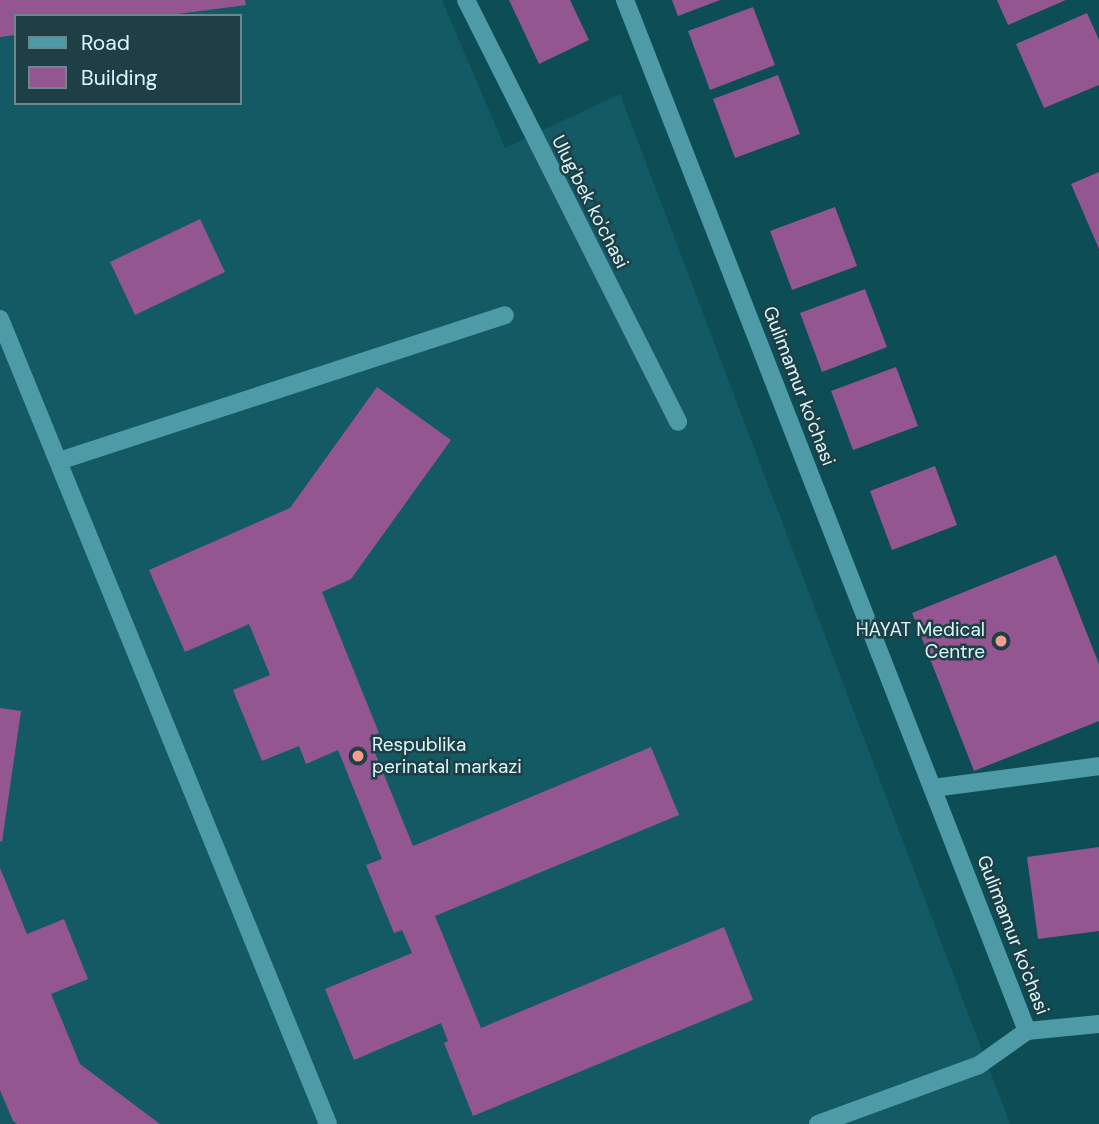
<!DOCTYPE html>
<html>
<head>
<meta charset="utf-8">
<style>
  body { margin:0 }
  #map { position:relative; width:1099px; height:1124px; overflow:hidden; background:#0d4d55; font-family:"DM Sans",sans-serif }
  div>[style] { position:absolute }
  .built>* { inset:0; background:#135a64 }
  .building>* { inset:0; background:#935690 }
  .minor>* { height:18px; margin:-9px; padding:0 9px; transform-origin:9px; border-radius:9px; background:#4e9ba7 }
  .dots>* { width:19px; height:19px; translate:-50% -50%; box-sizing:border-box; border:4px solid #1d3f45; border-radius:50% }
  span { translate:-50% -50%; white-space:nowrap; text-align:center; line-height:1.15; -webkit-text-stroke:5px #1d3f45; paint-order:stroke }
  .street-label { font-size:19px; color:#dbf8fd }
  .poi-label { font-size:19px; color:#dbf8fd }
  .right { translate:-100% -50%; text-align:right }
  .left { translate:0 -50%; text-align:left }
  .legend { position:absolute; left:14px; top:14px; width:228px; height:91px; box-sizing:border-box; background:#1d3f45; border:2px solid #69898f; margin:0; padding:9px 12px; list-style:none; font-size:21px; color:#dbf8fd }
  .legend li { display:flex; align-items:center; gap:14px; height:35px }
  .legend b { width:35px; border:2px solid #69898f }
</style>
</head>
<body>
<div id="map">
  <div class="built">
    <i style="clip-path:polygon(evenodd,0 0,442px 0,505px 148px,620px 94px,1010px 1124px,0 1124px,0 0,16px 16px,240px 16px,240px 103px,16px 103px,16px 16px)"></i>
  </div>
  <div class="building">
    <i style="clip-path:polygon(0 0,245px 0,246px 5px,162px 16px,16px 16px,16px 35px,0 37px)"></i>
    <i style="clip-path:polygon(509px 0,570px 0,589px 40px,539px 64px)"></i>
    <i style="clip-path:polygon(672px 0,720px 0,678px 16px)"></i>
    <i style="clip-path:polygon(997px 0,1066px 0,1008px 25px)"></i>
    <i style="clip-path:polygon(753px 7px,775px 65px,710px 90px,688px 31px)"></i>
    <i style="clip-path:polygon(1087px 13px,1099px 40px,1099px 85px,1044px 108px,1016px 44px)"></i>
    <i style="clip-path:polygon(778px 75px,800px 134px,735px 158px,713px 99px)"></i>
    <i style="clip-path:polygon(1099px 172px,1099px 249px,1071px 184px)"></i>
    <i style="clip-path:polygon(835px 207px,857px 266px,792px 290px,770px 231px)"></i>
    <i style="clip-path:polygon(200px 219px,225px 272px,135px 315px,110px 262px)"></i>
    <i style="clip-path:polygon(865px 289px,887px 347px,822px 372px,800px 313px)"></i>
    <i style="clip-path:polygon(896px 367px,918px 426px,853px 450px,831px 391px)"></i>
    <i style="clip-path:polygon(377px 387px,451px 440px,351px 579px,322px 592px,379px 733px,369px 738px,413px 846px,651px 747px,679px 815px,435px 916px,481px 1028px,724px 927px,753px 1000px,473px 1116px,444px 1043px,448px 1041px,441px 1023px,354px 1060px,325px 989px,412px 953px,402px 930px,394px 933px,366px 865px,382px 859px,338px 750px,306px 764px,299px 746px,262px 761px,233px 690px,270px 675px,249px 624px,185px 652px,149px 570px,290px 508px)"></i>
    <i style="clip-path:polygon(935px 466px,957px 525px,892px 550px,870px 491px)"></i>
    <i style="clip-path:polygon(1056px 555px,1099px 664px,1099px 721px,974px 771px,912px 613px)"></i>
    <i style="clip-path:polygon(0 708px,21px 711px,2px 842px,0 841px)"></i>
    <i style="clip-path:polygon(1099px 847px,1099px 931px,1038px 939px,1027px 857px)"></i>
    <i style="clip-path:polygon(0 868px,27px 934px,64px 919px,88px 979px,51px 994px,80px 1064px,160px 1124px,17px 1124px,13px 1121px,0 1090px)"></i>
  </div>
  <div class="minor">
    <i style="left:466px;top:0;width:472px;rotate:63.3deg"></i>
    <i style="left:625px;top:0;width:1107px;rotate:68.7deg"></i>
    <i style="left:0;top:319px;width:869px;rotate:67.83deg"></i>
    <i style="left:59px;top:461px;width:469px;rotate:-18.1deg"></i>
    <i style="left:933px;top:788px;width:167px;rotate:-7.5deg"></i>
    <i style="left:1027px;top:1031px;width:72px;rotate:-5.6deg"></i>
    <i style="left:818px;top:1124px;width:171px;rotate:-20.1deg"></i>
    <i style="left:979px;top:1065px;width:59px;rotate:-35.3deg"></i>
  </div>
  <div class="dots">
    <i style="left:1001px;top:641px;background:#f59d8f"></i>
    <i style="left:358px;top:756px;background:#f59d8f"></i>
  </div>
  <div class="street-label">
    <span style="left:590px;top:202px;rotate:63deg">Ulug'bek ko'chasi</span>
    <span style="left:799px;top:386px;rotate:69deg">Gulimamur ko'chasi</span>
    <span style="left:1013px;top:935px;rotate:69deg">Gulimamur ko'chasi</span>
  </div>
  <div class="poi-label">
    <span class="right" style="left:985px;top:641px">HAYAT Medical<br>Centre</span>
    <span class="left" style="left:372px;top:756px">Respublika<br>perinatal markazi</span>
  </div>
  <ul class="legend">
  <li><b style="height:9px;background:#4e9ba7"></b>Road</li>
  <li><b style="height:19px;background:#935690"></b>Building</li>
  </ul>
</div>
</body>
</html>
